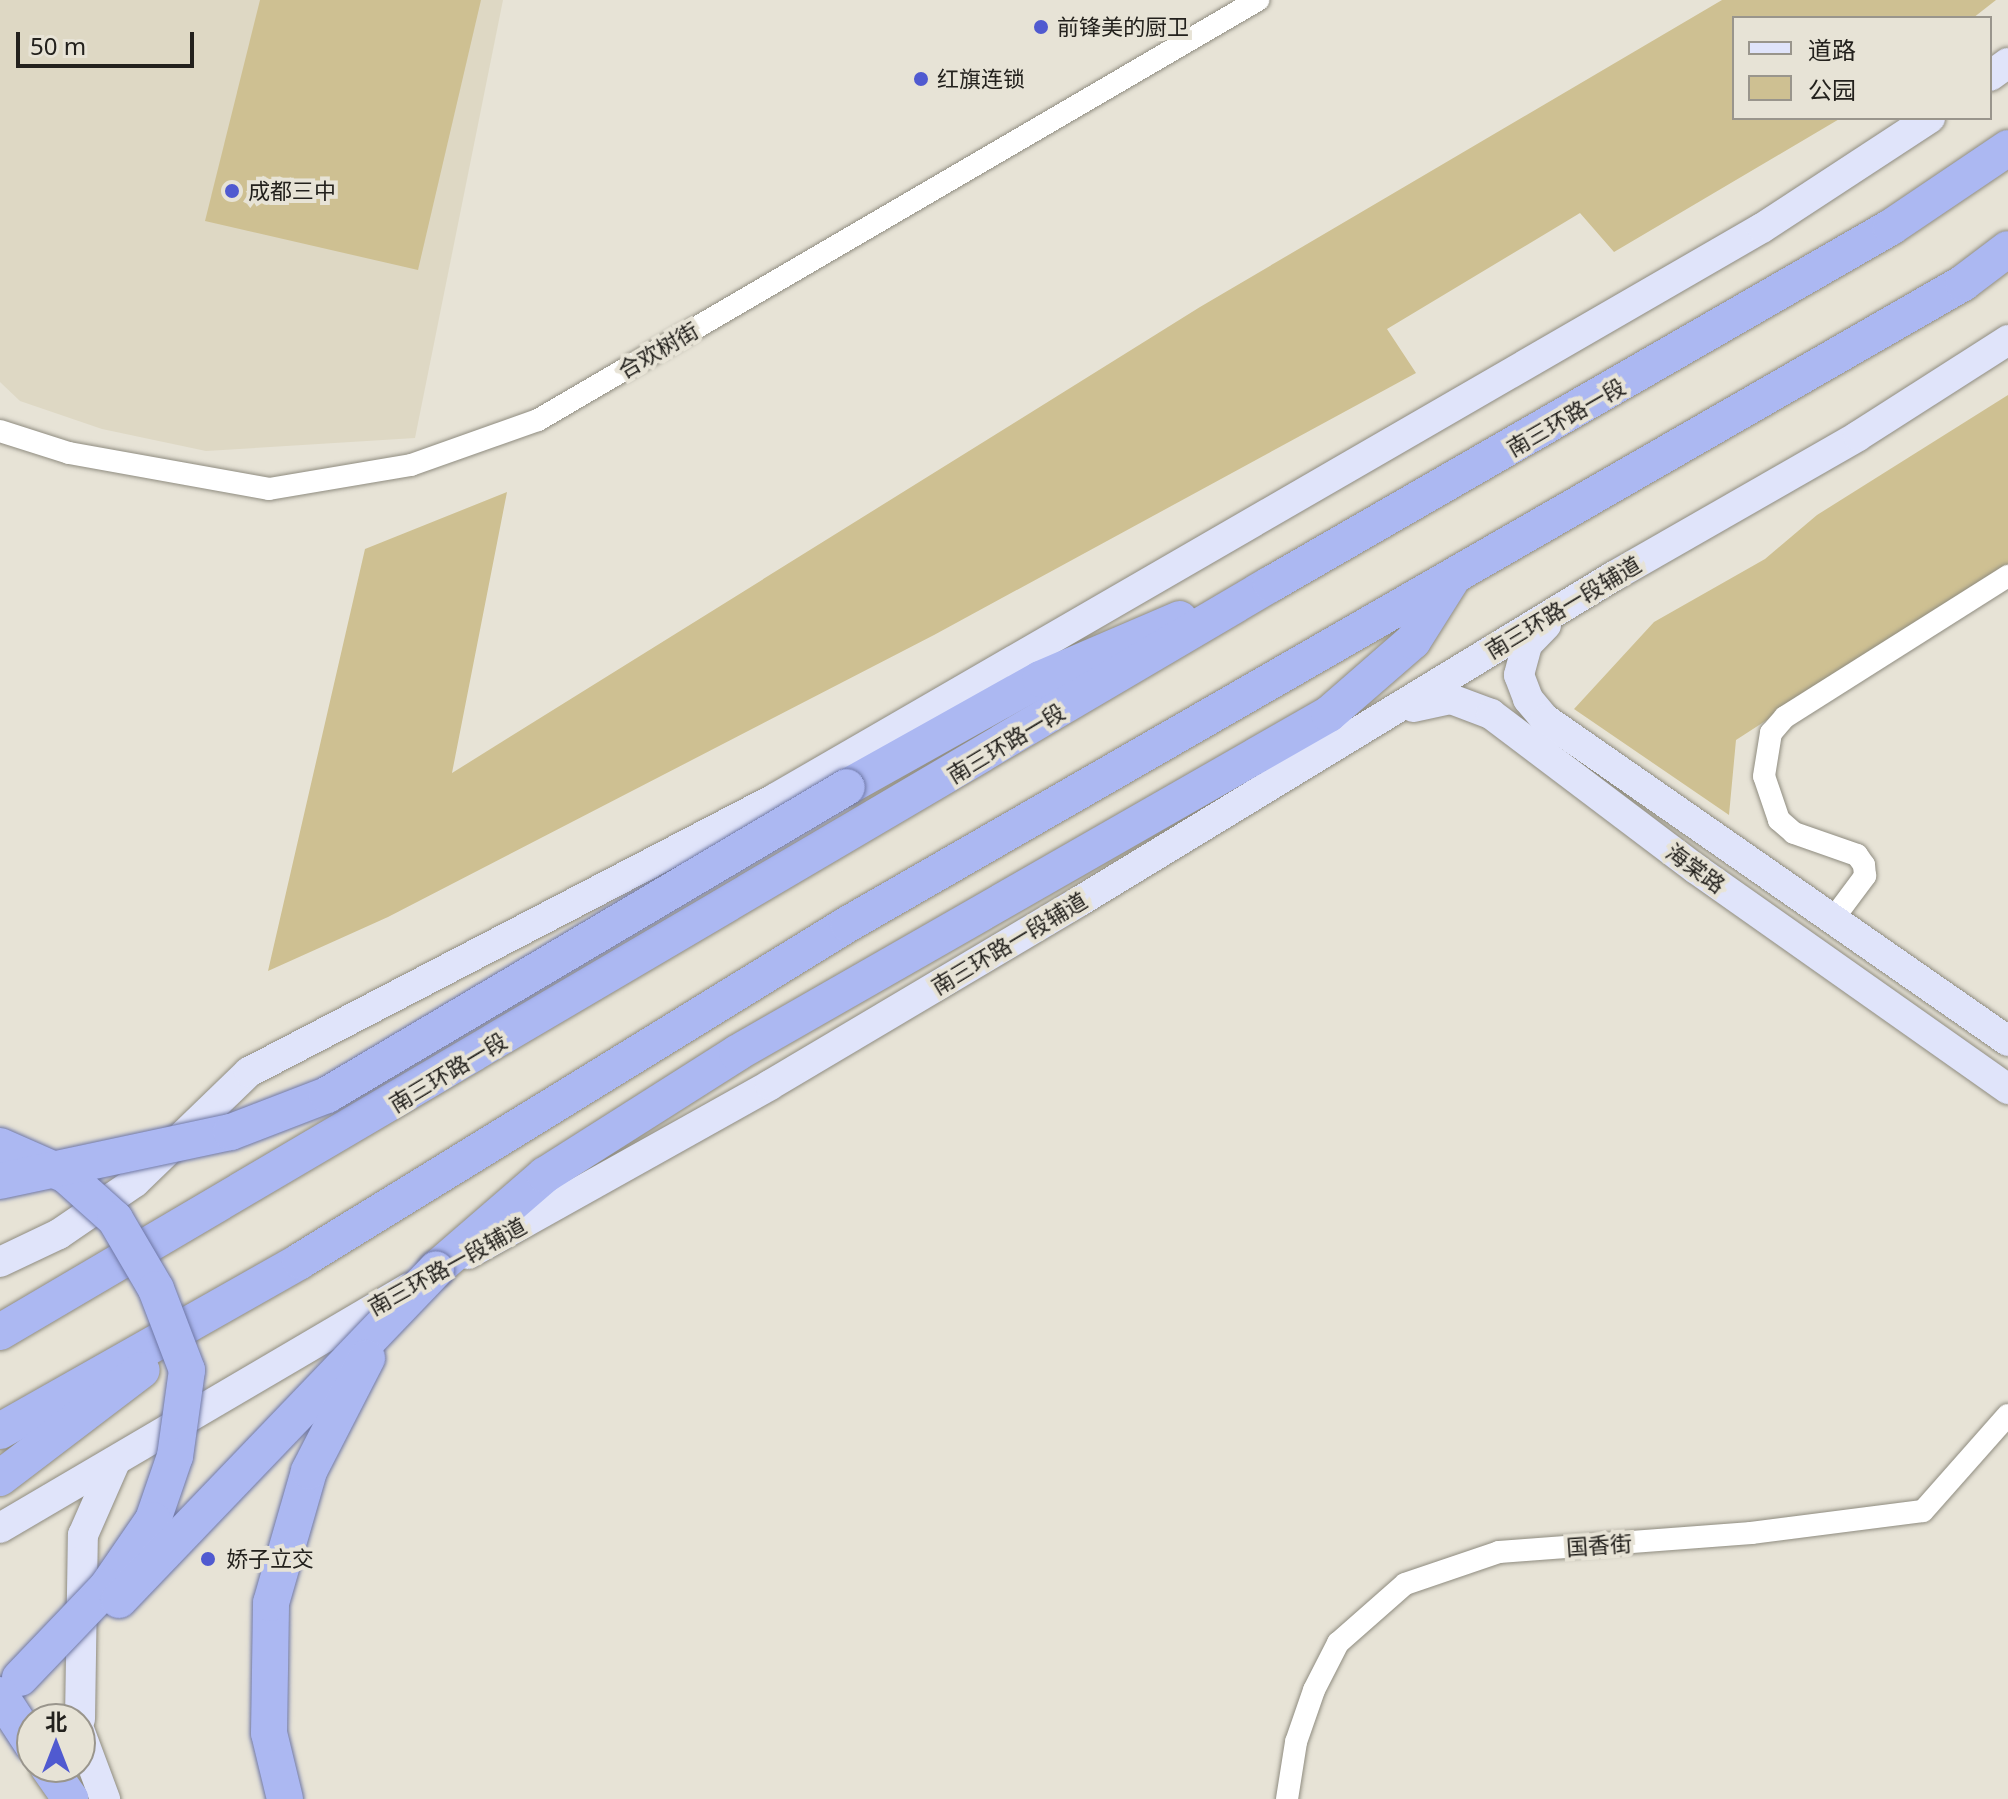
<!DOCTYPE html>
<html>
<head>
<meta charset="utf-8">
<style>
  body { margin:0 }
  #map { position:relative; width:2008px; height:1799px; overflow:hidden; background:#e7e3d6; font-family:"Noto Sans","Noto Sans SC",sans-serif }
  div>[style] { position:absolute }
  .built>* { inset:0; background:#ded8c4 }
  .green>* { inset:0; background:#cec092 }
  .roads { filter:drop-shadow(0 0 2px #8f8c80) drop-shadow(0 0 2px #8f8c80) }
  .minor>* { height:22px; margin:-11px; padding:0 11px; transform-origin:11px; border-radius:11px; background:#fff }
  .secondary>* { height:30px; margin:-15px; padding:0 15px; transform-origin:15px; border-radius:15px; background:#e0e4fa }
  .trunk>* { height:36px; margin:-18px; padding:0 18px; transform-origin:18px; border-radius:18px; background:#acb8f2 }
  .bridges { filter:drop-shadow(0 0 2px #6e77a6) drop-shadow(0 0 2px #6e77a6) }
  .trunk-bridge>* { height:36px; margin:-18px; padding:0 18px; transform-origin:18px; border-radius:18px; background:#acb8f2 }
  .dots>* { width:22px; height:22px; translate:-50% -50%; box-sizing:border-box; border:4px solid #e7e3d6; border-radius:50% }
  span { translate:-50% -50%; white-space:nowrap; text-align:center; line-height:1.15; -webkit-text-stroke:8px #e7e3d6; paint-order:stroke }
  .poi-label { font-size:22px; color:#23211d }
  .left { translate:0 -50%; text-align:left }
  .street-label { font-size:22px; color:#23211d }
  .legend { position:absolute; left:1732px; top:16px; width:260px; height:104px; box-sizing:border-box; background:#e7e3d6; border:2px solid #99958c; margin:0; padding:10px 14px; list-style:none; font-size:24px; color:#23211d }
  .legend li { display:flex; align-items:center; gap:16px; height:40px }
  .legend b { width:40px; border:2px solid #99958c }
  .north { position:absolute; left:16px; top:1703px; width:80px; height:80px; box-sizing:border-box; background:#e7e3d6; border:2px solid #99958c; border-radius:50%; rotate:0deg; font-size:22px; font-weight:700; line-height:32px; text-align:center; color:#23211d }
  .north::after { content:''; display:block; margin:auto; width:28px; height:36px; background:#505ad0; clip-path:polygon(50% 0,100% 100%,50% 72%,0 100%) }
  .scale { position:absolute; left:16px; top:32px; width:178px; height:36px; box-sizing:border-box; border:4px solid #23211d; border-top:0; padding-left:10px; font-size:24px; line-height:28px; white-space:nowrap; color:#23211d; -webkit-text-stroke:6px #e7e3d6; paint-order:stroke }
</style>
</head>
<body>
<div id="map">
  <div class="built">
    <i style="clip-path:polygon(0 0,503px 0,415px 438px,206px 451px,102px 429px,20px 401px,0 382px)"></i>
  </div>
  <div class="green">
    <i style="clip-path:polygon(260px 0,481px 0,418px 270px,205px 221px)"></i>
    <i style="clip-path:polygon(1722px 0,1996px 0,1973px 18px,1734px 18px,1734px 118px,1841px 118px,1614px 252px,1580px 213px,1387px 329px,1416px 373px,934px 635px,388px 917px,268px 971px,365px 549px,507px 492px,452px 773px,1200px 307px)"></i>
    <i style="clip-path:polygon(2008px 395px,2008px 564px,1736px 740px,1729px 815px,1574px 709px,1654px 622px,1765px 559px,1817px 515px)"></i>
  </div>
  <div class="roads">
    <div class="minor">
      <i style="left:0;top:431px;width:72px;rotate:17.7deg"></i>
      <i style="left:69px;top:453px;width:203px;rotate:10.2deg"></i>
      <i style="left:269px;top:489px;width:144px;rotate:-9.6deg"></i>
      <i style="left:411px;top:465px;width:135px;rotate:-19.5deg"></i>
      <i style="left:538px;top:420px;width:834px;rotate:-30.26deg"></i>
      <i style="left:1833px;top:919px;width:54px;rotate:-53.3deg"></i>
      <i style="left:1865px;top:876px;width:11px;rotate:-95deg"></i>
      <i style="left:1864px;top:865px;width:12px;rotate:-125deg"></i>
      <i style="left:1857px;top:855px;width:67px;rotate:-160.8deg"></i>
      <i style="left:1794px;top:833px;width:20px;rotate:-139deg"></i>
      <i style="left:1779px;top:820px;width:46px;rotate:-108.8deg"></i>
      <i style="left:1764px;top:776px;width:44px;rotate:-80.8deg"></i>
      <i style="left:1771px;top:733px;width:21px;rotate:-49deg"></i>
      <i style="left:1785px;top:717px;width:264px;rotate:-32.3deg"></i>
      <i style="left:1287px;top:1799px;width:58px;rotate:-81deg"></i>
      <i style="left:1296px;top:1742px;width:55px;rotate:-70.9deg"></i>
      <i style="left:1314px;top:1690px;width:53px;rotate:-62.9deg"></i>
      <i style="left:1338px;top:1643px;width:89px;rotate:-41.4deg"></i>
      <i style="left:1405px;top:1584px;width:99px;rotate:-18.8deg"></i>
      <i style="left:1499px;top:1552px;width:253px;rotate:-4.3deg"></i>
      <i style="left:1751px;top:1533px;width:173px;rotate:-7.3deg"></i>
      <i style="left:1923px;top:1511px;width:128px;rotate:-48.5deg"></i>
    </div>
    <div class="secondary">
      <i style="left:1990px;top:76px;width:22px;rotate:-36deg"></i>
      <i style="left:1546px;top:625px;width:28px;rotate:134deg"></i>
      <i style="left:1527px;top:645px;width:31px;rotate:105deg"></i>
      <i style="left:1519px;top:675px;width:26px;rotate:69deg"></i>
      <i style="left:1528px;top:699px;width:26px;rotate:50deg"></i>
      <i style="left:1545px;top:719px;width:564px;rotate:34.82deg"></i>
      <i style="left:1413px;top:707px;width:39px;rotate:-12deg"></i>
      <i style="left:1451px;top:699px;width:43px;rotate:20.6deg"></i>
      <i style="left:1491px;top:714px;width:257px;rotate:37.1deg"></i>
      <i style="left:1696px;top:869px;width:382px;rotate:35.2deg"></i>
      <i style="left:468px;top:1254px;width:346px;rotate:-29.2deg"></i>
      <i style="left:770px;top:1085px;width:360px;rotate:-30.7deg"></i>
      <i style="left:1080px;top:901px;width:625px;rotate:-31.33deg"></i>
      <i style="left:1614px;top:576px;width:281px;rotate:-29.8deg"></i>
      <i style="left:1858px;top:436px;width:178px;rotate:-32.6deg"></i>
      <i style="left:0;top:1262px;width:65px;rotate:-25.4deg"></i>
      <i style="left:59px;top:1234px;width:92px;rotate:-34.4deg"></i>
      <i style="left:135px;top:1182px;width:158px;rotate:-44deg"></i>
      <i style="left:249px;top:1072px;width:592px;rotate:-27.47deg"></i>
      <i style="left:774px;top:799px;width:1141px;rotate:-30.03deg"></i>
      <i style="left:1762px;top:228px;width:201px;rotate:-33.2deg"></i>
      <i style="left:0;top:1528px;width:474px;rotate:-30.4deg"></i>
      <i style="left:80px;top:1719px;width:184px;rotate:-89.1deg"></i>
      <i style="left:83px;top:1535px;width:80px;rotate:-66.3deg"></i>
      <i style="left:80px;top:1732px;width:72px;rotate:69.5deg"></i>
    </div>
    <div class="trunk">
      <i style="left:847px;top:787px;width:221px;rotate:-29.2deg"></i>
      <i style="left:1040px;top:679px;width:152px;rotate:-23.2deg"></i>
      <i style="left:436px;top:1269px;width:144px;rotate:-40.8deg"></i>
      <i style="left:545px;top:1175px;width:227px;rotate:-32.4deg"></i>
      <i style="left:737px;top:1053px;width:682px;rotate:-29.8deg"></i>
      <i style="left:1329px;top:714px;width:111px;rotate:-41deg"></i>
      <i style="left:1413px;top:641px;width:73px;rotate:-57.8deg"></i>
      <i style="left:0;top:1332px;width:1475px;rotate:-30.48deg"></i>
      <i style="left:1271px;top:584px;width:715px;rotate:-29.93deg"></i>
      <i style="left:1891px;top:227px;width:141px;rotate:-34deg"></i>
      <i style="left:0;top:1431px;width:345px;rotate:-29.5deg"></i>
      <i style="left:300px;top:1261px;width:643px;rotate:-31.59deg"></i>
      <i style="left:848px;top:924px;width:1286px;rotate:-29.89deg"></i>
      <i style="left:1963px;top:283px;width:56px;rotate:-37.1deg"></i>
      <i style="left:0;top:1478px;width:178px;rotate:-37.3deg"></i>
      <i style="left:48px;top:1767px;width:39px;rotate:55deg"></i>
    </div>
  </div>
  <div class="bridges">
    <div class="trunk-bridge">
      <i style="left:0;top:1146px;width:72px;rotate:23.7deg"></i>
      <i style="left:66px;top:1175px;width:66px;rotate:41.9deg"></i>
      <i style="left:115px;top:1219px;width:81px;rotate:59.6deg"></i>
      <i style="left:156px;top:1289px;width:87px;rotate:69.1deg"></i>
      <i style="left:187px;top:1370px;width:87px;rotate:97.9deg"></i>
      <i style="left:175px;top:1456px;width:68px;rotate:109deg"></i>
      <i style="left:153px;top:1520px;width:81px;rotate:124.5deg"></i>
      <i style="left:107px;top:1587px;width:126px;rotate:133.7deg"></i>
      <i style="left:0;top:1181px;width:236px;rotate:-12deg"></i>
      <i style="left:231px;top:1132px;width:103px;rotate:-21.1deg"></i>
      <i style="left:327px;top:1095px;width:604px;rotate:-30.64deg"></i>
      <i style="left:119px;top:1600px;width:458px;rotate:-46.2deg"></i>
      <i style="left:0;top:1695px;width:59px;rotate:56.9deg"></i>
      <i style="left:285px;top:1799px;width:68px;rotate:-103.6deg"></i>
      <i style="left:269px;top:1733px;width:130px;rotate:-89.1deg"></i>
      <i style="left:271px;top:1603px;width:137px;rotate:-73.9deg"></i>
      <i style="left:309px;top:1471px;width:127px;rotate:-62.8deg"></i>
    </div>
  </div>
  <div class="dots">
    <i style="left:1041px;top:27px;background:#505ad0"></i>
    <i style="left:921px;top:79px;background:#505ad0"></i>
    <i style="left:232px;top:191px;background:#505ad0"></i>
    <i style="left:208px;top:1559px;background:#505ad0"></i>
  </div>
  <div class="poi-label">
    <span class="left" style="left:1057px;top:27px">前锋美的厨卫</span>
    <span class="left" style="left:937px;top:79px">红旗连锁</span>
    <span class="left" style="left:248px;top:191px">成都三中</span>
    <span class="left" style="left:226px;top:1559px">娇子立交</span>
  </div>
  <div class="street-label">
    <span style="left:658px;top:350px;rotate:-30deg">合欢树街</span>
    <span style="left:1566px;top:417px;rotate:-30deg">南三环路一段</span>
    <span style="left:1563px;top:607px;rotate:-31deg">南三环路一段辅道</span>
    <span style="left:1006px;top:743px;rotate:-31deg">南三环路一段</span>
    <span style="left:1696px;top:868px;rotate:36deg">海棠路</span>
    <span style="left:1009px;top:943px;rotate:-31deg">南三环路一段辅道</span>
    <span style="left:448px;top:1072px;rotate:-31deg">南三环路一段</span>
    <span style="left:447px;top:1266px;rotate:-29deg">南三环路一段辅道</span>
    <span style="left:1599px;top:1545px;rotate:-4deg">国香街</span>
  </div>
  <ul class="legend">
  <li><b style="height:10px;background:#e0e4fa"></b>道路</li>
  <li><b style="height:22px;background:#cec092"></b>公园</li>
  </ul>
  <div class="north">北</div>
  <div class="scale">50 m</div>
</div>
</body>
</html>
